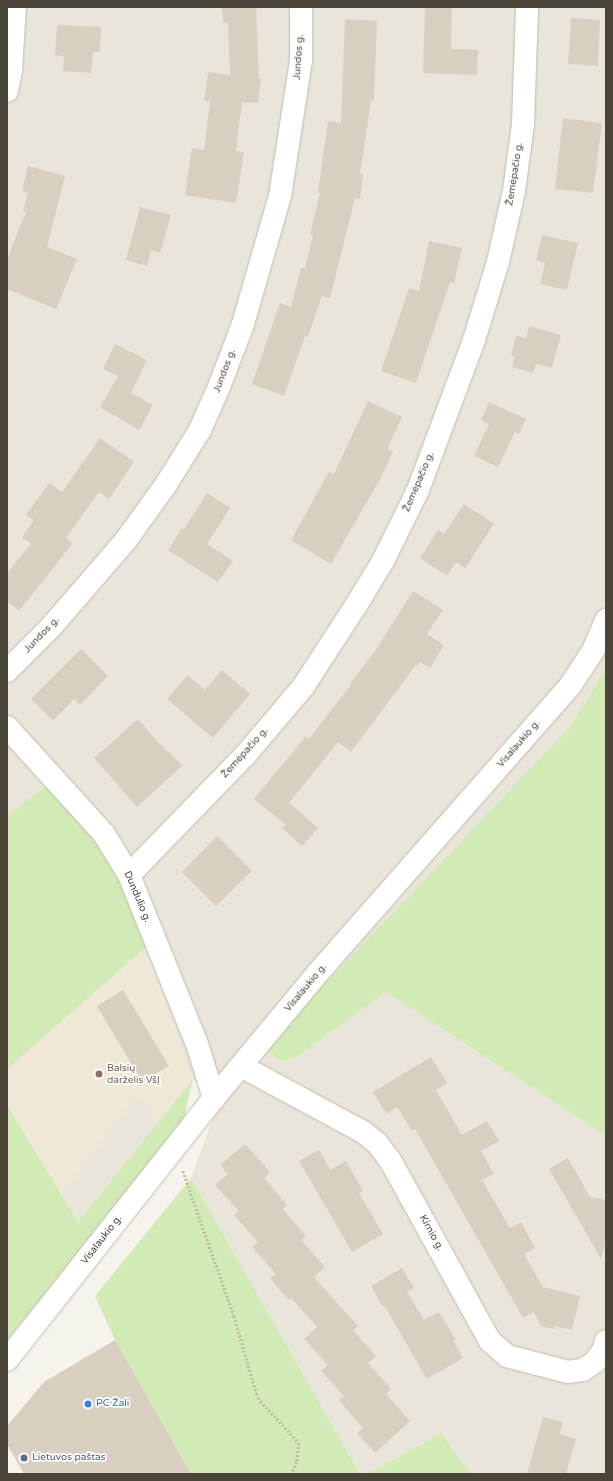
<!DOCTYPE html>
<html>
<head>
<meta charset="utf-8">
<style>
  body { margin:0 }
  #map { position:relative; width:613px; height:1481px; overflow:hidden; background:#f6f3ec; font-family:"Varela Round",sans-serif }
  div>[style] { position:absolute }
  .residential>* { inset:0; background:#eae5da }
  .education>* { inset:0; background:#efe8d6 }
  .green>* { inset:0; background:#d2eab5 }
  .building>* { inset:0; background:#d8cfc1 }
  .path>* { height:2.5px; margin-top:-1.25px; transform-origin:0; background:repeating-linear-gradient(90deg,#c4b79f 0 2px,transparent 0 4px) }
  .roads { filter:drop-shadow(0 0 1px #c2bbae) drop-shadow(0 0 1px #c2bbae) }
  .minor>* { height:22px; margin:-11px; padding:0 11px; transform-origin:11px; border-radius:11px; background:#fff }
  .dots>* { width:11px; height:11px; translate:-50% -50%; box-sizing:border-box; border:2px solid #fff; border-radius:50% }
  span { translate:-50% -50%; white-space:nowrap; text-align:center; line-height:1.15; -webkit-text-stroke:3.5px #fff; paint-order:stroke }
  .street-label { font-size:10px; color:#4b4439 }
  .education-label { font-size:10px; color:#785e54 }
  .left { translate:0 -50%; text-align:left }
  .shop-label { font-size:10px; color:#366cbe }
  .service-label { font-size:10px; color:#4e5e75 }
  .frame { position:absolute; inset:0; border:8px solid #4b4439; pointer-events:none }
</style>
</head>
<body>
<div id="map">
  <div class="residential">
    <i style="clip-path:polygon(7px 7px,606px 7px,606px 669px,569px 728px,295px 1058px,386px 992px,606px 1136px,606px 1474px,471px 1474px,441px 1433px,368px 1474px,360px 1474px,191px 1178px,218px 1104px,193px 1079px,78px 1222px,7px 1105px,7px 1069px,146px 946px,51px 782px,7px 816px)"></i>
  </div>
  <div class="education">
    <i style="clip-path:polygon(146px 947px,193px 1079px,157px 1124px,138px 1093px,62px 1195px,7px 1105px,7px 1069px)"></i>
  </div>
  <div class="green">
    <i style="clip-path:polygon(606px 669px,606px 1136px,386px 992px,295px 1058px,281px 1061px,264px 1048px,569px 728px)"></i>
    <i style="clip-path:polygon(51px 782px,106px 854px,134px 909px,146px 947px,7px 1069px,7px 816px)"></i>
    <i style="clip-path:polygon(193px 1079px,184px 1119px,101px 1227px,7px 1340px,7px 1105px,78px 1222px)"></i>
    <i style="clip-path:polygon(191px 1178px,360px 1474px,191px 1474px,115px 1340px,95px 1296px)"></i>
    <i style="clip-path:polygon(441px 1433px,471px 1474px,368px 1474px)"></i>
  </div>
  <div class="building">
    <i style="clip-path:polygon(222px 7px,256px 7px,259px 78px,261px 79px,258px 103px,242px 102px,236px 151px,244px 152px,236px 203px,185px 195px,192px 148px,204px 150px,210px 101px,204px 101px,208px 72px,230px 75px,228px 23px,223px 23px)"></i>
    <i style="clip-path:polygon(425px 7px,452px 7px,451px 49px,478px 50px,477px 75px,423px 73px)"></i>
    <i style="clip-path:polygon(571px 18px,600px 20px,598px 66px,568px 64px)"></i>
    <i style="clip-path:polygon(345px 19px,377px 21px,374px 101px,371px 101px,360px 173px,363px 174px,360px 199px,355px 198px,330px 298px,322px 296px,308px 337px,305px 336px,284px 396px,252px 384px,280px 303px,291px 307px,301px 268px,305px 268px,313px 235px,310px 235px,320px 193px,318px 193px,328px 121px,341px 123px)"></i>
    <i style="clip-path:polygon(57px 25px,101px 27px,100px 52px,93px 52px,91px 73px,63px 71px,64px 56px,55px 55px)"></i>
    <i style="clip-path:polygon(563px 118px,602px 123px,593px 193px,555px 189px)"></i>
    <i style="clip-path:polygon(28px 166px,65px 176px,47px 247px,77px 259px,56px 309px,7px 289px,7px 259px,26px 212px,23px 211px,28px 193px,22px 191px)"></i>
    <i style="clip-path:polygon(140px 207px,171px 215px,160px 253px,151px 250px,147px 266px,126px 260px)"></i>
    <i style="clip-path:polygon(542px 235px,578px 243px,567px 290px,540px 284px,545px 263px,536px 261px)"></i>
    <i style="clip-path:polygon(429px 241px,462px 248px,454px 283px,450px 282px,416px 383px,381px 371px,409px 288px,419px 291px)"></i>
    <i style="clip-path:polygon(529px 326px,561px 335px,552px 368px,536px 364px,533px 373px,512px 367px,515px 357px,511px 356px,516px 336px,526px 338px)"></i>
    <i style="clip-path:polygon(115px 344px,147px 360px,131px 393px,153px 405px,139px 430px,100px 407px,118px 376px,103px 369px)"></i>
    <i style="clip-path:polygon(368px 401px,402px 417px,387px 449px,393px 452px,379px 481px,331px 564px,291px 540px,329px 472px,334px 474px)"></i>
    <i style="clip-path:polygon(489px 402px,526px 419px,519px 434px,515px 432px,498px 467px,474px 456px,489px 424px,481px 420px)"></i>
    <i style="clip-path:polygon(100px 438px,134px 462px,109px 499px,99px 492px,66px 538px,73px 543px,19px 611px,7px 601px,7px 573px,31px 544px,22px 537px,34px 520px,26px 515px,49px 483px,62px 492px)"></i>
    <i style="clip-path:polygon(207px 493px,230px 508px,207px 544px,233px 561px,218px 582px,168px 550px,182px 528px,184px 529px)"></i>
    <i style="clip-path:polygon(464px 504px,494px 524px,465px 568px,456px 562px,447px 576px,420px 558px,438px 530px,444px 534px)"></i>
    <i style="clip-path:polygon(413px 591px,443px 610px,427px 634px,444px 645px,430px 668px,420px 662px,417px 666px,416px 665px,351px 752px,338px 742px,289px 803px,318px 828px,302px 846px,282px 828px,286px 825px,254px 799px,306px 736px,309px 739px,350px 686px,349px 685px,375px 651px)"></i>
    <i style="clip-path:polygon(81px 649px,108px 676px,80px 705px,74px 699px,53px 721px,31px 699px)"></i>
    <i style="clip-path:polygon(222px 670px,250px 694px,213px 738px,167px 699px,188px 675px,205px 690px)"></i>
    <i style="clip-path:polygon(138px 719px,167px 752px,168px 751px,182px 766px,137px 807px,94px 758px)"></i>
    <i style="clip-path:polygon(217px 836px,252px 871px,216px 906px,182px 872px)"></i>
    <i style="clip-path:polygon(123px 990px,169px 1066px,142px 1082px,97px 1006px)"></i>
    <i style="clip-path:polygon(431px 1057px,447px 1083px,436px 1090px,462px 1135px,487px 1121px,499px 1141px,481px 1151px,494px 1174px,482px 1180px,510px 1228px,521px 1222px,535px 1248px,524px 1254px,543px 1287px,580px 1296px,572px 1330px,554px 1326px,554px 1329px,541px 1326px,534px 1312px,523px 1318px,415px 1129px,412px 1131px,397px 1107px,386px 1114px,373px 1092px)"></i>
    <i style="clip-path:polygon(245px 1144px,270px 1172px,264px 1178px,287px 1205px,283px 1209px,306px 1236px,301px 1240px,325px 1267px,314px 1277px,358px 1326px,353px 1330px,376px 1356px,368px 1363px,391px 1389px,386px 1394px,410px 1421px,375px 1453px,357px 1433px,363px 1428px,339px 1400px,344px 1396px,321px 1371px,328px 1365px,304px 1339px,317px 1327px,291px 1298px,289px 1300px,270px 1279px,276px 1274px,252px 1247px,258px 1242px,234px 1215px,239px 1211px,215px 1185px,228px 1174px,220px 1165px)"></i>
    <i style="clip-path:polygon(319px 1150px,330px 1170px,346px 1161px,363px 1191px,359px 1193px,383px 1234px,352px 1252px,299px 1161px)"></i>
    <i style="clip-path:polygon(568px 1158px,590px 1197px,606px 1200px,606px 1237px,601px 1259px,549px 1169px)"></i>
    <i style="clip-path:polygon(402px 1268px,414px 1288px,407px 1292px,424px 1320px,439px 1312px,456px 1340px,453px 1341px,463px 1358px,427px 1379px,384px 1305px,382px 1306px,371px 1286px)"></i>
    <i style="clip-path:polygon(115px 1340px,191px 1474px,24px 1474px,7px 1444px,7px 1426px,44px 1382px)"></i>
    <i style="clip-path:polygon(543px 1417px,563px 1422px,560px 1434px,576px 1439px,566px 1474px,527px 1474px)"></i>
  </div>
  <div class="path">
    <i style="left:183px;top:1171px;width:154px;rotate:70.6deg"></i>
    <i style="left:234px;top:1316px;width:85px;rotate:73.7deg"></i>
    <i style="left:258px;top:1398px;width:61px;rotate:47.7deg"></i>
    <i style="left:299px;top:1443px;width:19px;rotate:96deg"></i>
    <i style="left:297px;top:1462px;width:13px;rotate:113deg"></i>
  </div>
  <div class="roads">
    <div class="minor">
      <i style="left:7px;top:91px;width:21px;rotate:-79deg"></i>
      <i style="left:11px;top:70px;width:63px;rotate:-86.4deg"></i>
      <i style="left:7px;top:671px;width:62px;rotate:-45deg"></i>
      <i style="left:51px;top:627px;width:115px;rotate:-49.2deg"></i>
      <i style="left:126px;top:540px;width:67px;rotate:-54.2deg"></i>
      <i style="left:165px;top:486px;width:66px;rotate:-58deg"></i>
      <i style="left:200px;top:430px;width:47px;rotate:-66.2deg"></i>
      <i style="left:219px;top:387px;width:67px;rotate:-69.1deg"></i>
      <i style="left:243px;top:324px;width:133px;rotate:-73.9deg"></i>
      <i style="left:280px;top:196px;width:137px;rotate:-81.2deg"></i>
      <i style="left:301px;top:61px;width:54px;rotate:-90deg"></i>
      <i style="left:7px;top:727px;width:144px;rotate:47.8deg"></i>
      <i style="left:104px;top:834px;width:48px;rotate:58.6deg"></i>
      <i style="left:129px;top:875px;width:182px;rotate:68.1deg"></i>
      <i style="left:197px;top:1044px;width:57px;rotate:72.5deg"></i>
      <i style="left:129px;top:875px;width:171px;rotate:-45.9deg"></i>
      <i style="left:248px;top:752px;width:85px;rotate:-49.8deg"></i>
      <i style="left:303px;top:687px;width:95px;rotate:-57deg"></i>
      <i style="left:355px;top:607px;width:54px;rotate:-58.7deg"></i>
      <i style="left:383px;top:561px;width:79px;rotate:-63.8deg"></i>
      <i style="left:418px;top:490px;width:160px;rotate:-69.5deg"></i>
      <i style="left:474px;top:340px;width:82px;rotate:-72.9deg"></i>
      <i style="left:498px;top:262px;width:73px;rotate:-77.3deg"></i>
      <i style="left:514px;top:191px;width:68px;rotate:-82.3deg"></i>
      <i style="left:523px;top:124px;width:117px;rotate:-88deg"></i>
      <i style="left:241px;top:1066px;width:139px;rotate:28.4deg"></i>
      <i style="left:363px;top:1132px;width:18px;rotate:38deg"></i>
      <i style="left:377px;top:1143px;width:21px;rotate:53deg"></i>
      <i style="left:390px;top:1160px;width:207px;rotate:61.1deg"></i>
      <i style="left:490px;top:1341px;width:23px;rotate:41deg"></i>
      <i style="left:507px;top:1356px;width:63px;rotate:14.7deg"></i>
      <i style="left:568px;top:1372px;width:15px;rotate:-8deg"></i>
      <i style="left:583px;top:1370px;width:14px;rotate:-34deg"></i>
      <i style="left:595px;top:1362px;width:16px;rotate:-55deg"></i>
      <i style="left:604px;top:1349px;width:8px;rotate:-76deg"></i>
      <i style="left:7px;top:1360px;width:334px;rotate:-51.7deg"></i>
      <i style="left:214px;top:1098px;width:160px;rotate:-50.3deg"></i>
      <i style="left:316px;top:975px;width:385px;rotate:-48.7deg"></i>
      <i style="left:570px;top:686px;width:42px;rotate:-56.7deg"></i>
      <i style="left:593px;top:651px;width:34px;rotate:-67deg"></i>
    </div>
  </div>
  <div class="dots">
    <i style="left:99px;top:1074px;background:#8d6e63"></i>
    <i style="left:88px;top:1404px;background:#3f7fe0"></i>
    <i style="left:24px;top:1458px;background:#5c6f8a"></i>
  </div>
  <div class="street-label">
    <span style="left:299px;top:57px;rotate:-86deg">Jundos g.</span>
    <span style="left:515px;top:174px;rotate:-81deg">Žemėpačio g.</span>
    <span style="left:225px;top:371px;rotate:-69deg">Jundos g.</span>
    <span style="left:419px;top:482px;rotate:-67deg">Žemėpačio g.</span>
    <span style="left:42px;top:635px;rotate:-46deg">Jundos g.</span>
    <span style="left:519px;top:744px;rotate:-49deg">Visalaukio g.</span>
    <span style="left:245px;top:753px;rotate:-48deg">Žemėpačio g.</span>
    <span style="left:137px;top:897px;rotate:67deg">Dundulio g.</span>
    <span style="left:306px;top:988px;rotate:-50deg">Visalaukio g.</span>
    <span style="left:431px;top:1233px;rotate:61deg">Kirnio g.</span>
    <span style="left:102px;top:1240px;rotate:-52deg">Visalaukio g.</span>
  </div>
  <div class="education-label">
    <span class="left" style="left:107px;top:1074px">Balsių<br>darželis VšĮ</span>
  </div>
  <div class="shop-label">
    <span class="left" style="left:96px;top:1404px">PC Žali</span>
  </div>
  <div class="service-label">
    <span class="left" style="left:32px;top:1458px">Lietuvos paštas</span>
  </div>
  <div class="frame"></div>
</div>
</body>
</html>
